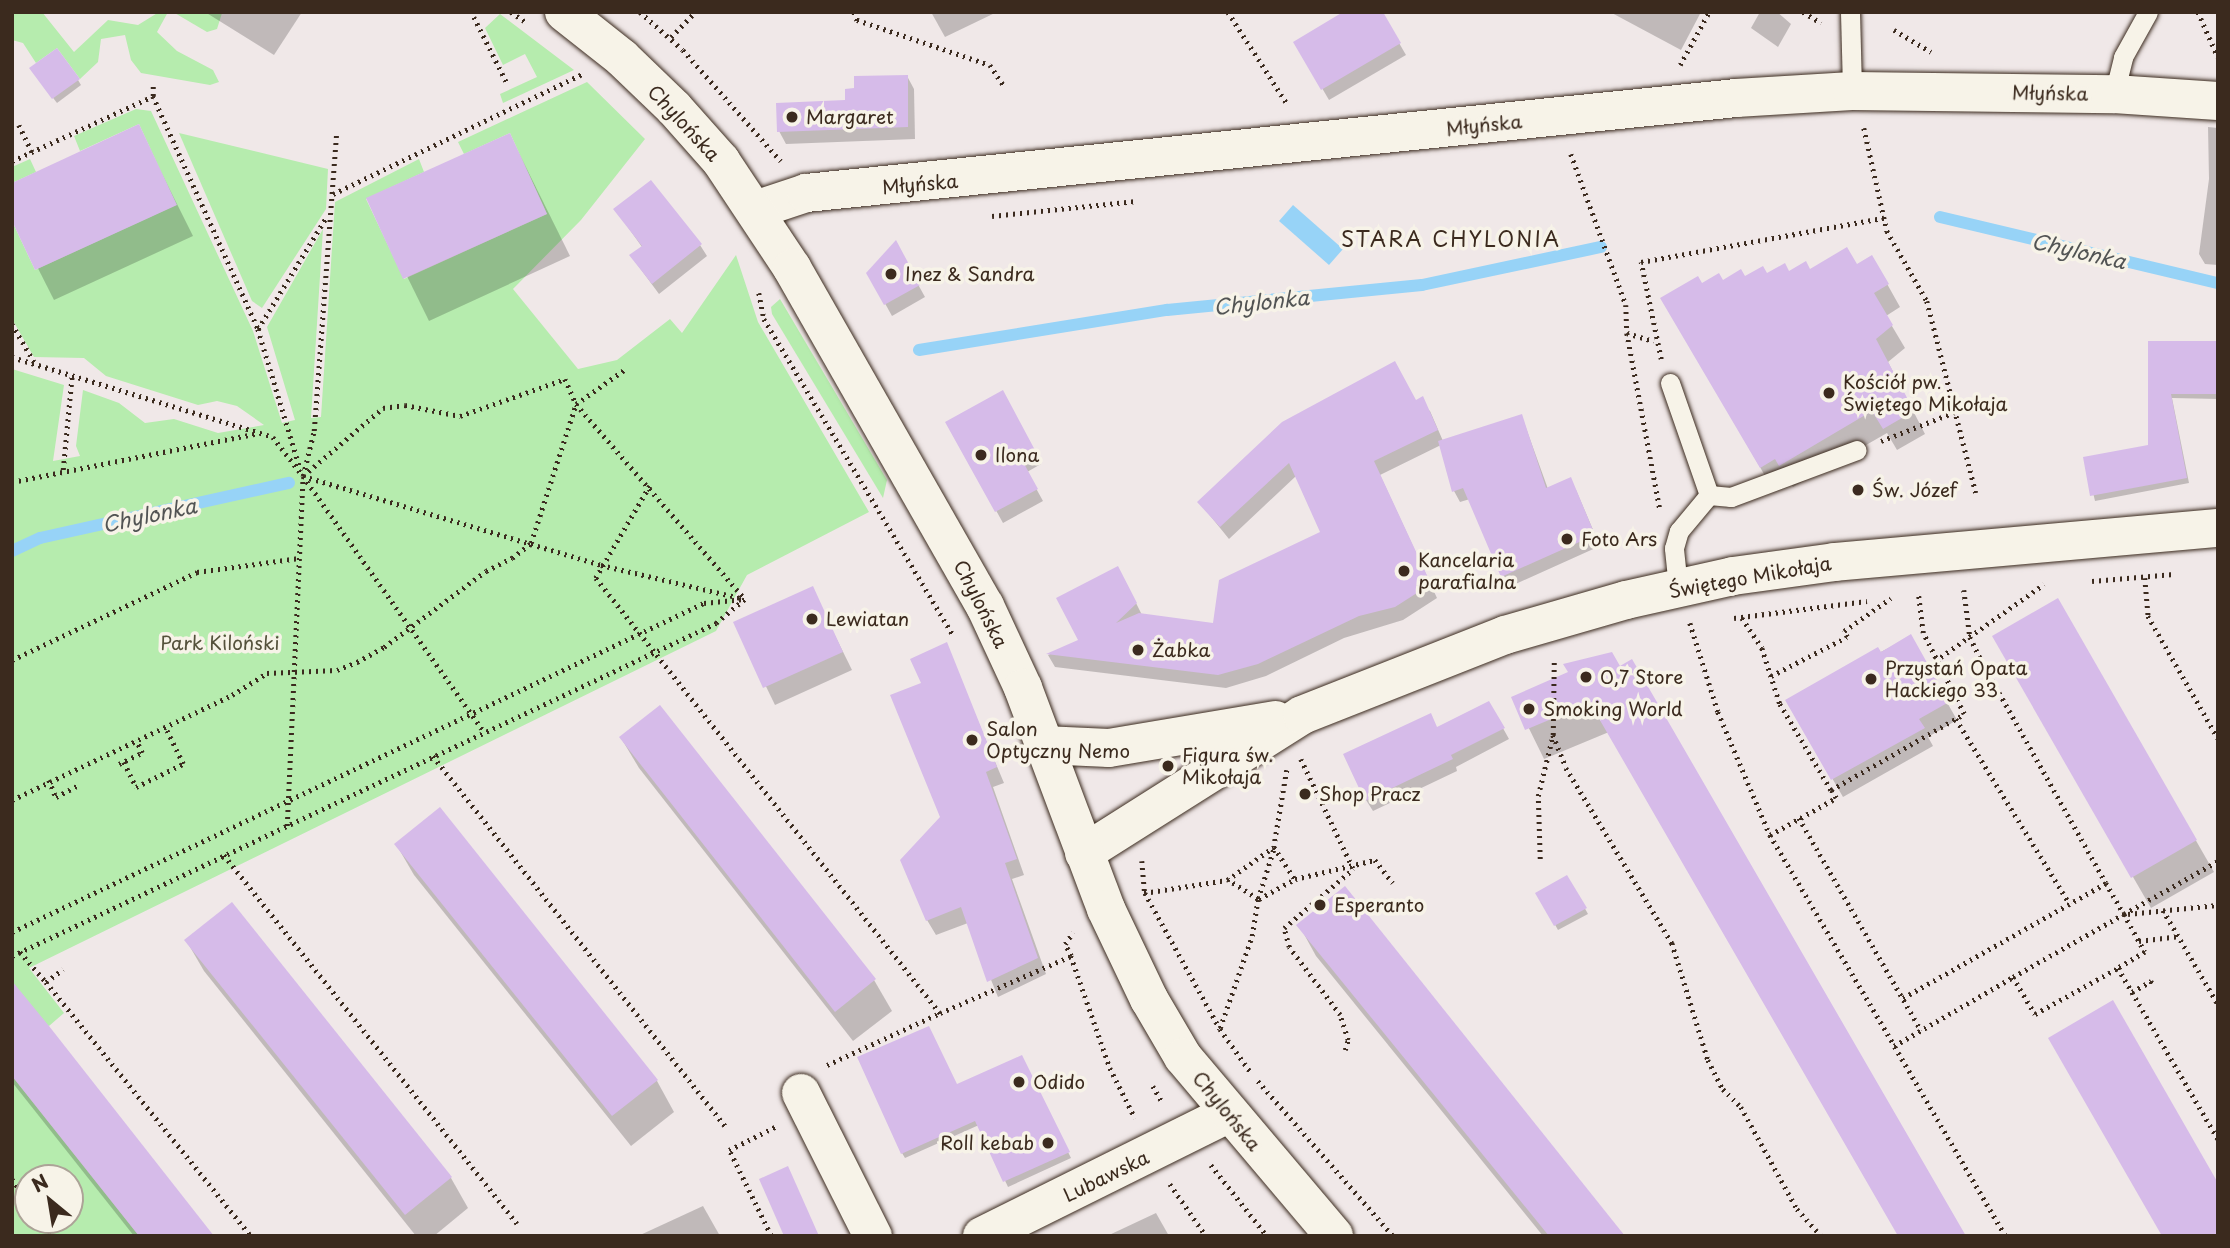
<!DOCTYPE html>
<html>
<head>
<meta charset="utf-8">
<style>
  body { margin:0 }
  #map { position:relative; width:2230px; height:1248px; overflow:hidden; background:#f0e8e8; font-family:"Playpen Sans",sans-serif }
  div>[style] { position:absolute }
  .green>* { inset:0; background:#b6ecae }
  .water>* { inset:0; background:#97d3f7 }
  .shadow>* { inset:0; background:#0003 }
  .stream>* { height:12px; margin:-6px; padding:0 6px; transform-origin:6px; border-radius:6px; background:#97d3f7 }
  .building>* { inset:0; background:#d6bbe9 }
  .path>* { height:4.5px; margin-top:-2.25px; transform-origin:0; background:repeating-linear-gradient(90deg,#3b2a1e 0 2px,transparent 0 7px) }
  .roads { filter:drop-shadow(0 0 2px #3b2a1e) drop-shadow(0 0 2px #3b2a1e) }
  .lane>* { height:19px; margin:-9.5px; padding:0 9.5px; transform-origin:9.5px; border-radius:9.5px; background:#f7f3e8 }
  .street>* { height:38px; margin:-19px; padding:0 19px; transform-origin:19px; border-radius:19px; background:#f7f3e8 }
  .secondary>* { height:38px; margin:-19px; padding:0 19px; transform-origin:19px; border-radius:19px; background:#f7f3e8 }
  .dots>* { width:19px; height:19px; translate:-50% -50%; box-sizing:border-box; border:4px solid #f7f3e8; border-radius:50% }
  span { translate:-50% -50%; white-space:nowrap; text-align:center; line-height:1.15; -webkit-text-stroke:7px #f7f3e8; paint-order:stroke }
  .street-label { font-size:19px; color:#3b2a1e }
  .poi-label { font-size:19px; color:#3b2a1e }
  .left { translate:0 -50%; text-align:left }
  .right { translate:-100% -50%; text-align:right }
  .park-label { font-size:19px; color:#54513b }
  .neighbourhood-label { font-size:21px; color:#3b2a1e; letter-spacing:2px }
  .water-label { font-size:21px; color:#525454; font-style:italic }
  .frame { position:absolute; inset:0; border:14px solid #3b2a1e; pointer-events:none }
  .north { position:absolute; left:14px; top:1164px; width:70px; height:70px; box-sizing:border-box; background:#f7f3e8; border:2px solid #aca397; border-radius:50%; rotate:330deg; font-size:19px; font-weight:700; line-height:28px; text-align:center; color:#3b2a1e }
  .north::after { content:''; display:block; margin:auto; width:24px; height:32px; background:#3b2a1e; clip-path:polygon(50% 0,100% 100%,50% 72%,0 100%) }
</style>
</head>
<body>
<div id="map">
  <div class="green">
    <i style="clip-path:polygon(14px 12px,42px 12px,74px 52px,108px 20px,138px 25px,159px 12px,168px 12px,157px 32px,177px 51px,213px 70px,219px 82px,210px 85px,141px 73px,131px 60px,125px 35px,101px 39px,98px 62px,80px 79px,57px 48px,36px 63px,23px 43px,12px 40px)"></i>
    <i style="clip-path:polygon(173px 12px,221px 12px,222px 13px,217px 29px,207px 32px)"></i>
    <i style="clip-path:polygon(500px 14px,574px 70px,503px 103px,500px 94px,537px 77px,525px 54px,503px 65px,485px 28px)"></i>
    <i style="clip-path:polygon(587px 82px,645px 139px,581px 220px,513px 289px,578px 369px,617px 360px,670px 319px,682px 333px,736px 255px,758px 322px,869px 512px,747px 575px,716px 631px,29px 968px,64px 1013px,49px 1026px,12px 1011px,12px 369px,64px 385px,53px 461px,80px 456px,76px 446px,83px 390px,119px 403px,145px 423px,174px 419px,218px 433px,264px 425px,237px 406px,217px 401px,198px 405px,106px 376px,84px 358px,34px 357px,12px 319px,12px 221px,35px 270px,176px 205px,139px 124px,80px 151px,74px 136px,136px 109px,151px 111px,253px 331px,282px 423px,295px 420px,267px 327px,323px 229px,311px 418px,321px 417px,335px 202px,419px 159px,424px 172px,366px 199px,404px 279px,547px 214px,510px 133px,464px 154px,458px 142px)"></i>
    <i style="clip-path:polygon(179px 133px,328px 169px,326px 209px,262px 308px,252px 301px)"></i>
    <i style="clip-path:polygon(30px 159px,36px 172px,12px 183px,12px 167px)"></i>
    <i style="clip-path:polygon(780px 299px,887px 480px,883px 498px,772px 314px,771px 307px)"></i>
    <i style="clip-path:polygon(evenodd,12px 1076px,139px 1236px,12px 1236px,12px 1076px,28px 1178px,70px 1178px,70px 1220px,28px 1220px,28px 1178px)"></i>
  </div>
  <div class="water">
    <i style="clip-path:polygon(1293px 205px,1343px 249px,1329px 265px,1279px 221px)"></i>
  </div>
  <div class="shadow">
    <i style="clip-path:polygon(205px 12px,302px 12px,274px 55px)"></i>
    <i style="clip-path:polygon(931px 12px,997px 12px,945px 37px)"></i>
    <i style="clip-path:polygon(1381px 12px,1406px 55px,1329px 100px,1295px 42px)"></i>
    <i style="clip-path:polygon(1610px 12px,1701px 12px,1681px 50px)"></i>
    <i style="clip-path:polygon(1760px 12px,1777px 12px,1791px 24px,1778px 47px,1751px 28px)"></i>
    <i style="clip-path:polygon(34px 73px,78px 80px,81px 85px,57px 103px)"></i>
    <i style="clip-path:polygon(907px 76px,914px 89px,915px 139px,786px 144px,779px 131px)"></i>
    <i style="clip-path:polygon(138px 126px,193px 236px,54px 300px,12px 217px)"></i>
    <i style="clip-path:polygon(2208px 127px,2218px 128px,2218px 265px,2205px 264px,2199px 254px,2209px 179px)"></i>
    <i style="clip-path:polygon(510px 135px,570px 256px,429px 321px,369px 199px)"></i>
    <i style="clip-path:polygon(615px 209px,700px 245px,707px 256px,659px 294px,631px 256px,642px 247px)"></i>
    <i style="clip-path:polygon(895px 243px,925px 297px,892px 316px,868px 273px)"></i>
    <i style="clip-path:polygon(1872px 257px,1900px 307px,1886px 316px,1905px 348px,1888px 362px,1925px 434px,1897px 450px,1887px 433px,1793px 487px,1789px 481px,1772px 488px,1663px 298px,1701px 286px,1857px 266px)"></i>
    <i style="clip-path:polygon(2150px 343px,2218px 343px,2218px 399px,2172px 398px,2189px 483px,2095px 501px,2085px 458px,2149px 446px)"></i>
    <i style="clip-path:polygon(1002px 392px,1041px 464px,1027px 472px,1043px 501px,1003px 523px,947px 422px)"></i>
    <i style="clip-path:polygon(1416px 402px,1430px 411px,1443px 441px,1522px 417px,1548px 489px,1576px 490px,1600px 546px,1509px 587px,1470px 499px,1460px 502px,1454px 491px,1441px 445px,1380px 475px,1437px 598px,1403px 620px,1344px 638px,1266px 676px,1226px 688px,1055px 667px,1048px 655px,1080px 641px,1125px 581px,1142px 615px,1215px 624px,1322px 533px,1296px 476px,1229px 539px,1199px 502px)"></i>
    <i style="clip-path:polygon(812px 589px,852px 670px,775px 705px,735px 623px)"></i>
    <i style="clip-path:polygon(2058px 600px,2214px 872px,2151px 908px,1994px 637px)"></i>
    <i style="clip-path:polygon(1910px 637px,1957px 720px,1928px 737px,1933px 746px,1843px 797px,1787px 700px)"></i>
    <i style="clip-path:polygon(946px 645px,1004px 783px,993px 787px,1024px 875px,1012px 879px,1046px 974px,998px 997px,968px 923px,936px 935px,927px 920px,942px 817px,923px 684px)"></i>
    <i style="clip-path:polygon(evenodd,1611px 654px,1619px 668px,1631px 662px,1964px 1236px,1901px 1236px,1609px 732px,1544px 759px,1514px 698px,1570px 673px,1565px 665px,1611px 654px,1598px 698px,1599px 701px,1552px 721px,1550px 718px,1598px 698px)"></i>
    <i style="clip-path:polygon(1489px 703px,1509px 739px,1456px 767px,1457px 771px,1373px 811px,1366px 800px)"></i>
    <i style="clip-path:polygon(660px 707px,874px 980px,892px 1011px,853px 1041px,639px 768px,621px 738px)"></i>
    <i style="clip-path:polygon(440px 809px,657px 1081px,674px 1112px,631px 1146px,414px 875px,396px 844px)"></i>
    <i style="clip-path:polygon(1567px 877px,1588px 914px,1558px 930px,1538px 894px)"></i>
    <i style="clip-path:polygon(1299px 925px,1623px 1236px,1543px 1236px,1316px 956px)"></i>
    <i style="clip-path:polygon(186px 940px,451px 1178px,468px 1208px,434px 1236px,416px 1236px,204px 971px)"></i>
    <i style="clip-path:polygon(12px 1013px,212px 1236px,134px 1236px,12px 1082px)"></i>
    <i style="clip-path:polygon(1024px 1063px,1071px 1158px,1008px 1187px,979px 1125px,905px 1158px,902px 1153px,957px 1087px)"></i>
    <i style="clip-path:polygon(703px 1206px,720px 1236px,638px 1236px)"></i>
    <i style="clip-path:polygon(1156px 1213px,1169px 1236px,1107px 1236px)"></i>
  </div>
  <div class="stream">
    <i style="left:1940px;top:217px;width:286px;rotate:13.4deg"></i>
    <i style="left:919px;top:350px;width:251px;rotate:-9.2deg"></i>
    <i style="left:1167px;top:310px;width:256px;rotate:-5.6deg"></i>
    <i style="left:1422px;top:285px;width:183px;rotate:-12deg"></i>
    <i style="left:12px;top:551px;width:31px;rotate:-25deg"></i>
    <i style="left:40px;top:538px;width:255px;rotate:-12.5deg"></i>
  </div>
  <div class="building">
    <i style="clip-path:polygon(1343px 12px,1383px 12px,1401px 43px,1321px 90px,1293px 42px)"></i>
    <i style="clip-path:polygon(57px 48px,80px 79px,52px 99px,29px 68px)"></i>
    <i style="clip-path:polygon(908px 75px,908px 127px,777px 132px,776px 103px,845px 100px,845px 89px,854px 88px,854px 76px)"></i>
    <i style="clip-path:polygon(139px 124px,177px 205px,35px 270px,12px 221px,12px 183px)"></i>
    <i style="clip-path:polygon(510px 133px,547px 214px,403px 279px,366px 198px)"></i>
    <i style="clip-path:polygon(651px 180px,702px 244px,652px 284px,629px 255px,642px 246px,613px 209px)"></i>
    <i style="clip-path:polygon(896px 240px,920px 285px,884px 305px,866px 273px)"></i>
    <i style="clip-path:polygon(1847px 247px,1857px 264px,1872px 255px,1889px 284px,1874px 293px,1893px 325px,1876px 339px,1914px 411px,1883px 429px,1872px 411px,1779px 466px,1775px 459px,1760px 468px,1660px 298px,1698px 276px,1702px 283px,1719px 273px,1723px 280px,1741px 269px,1745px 276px,1763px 266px,1767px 273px,1785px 263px,1789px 271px,1806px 261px,1810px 269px)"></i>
    <i style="clip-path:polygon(2148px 341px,2218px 341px,2218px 394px,2171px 394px,2187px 478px,2090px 496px,2083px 457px,2148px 445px)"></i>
    <i style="clip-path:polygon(1395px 361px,1416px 400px,1423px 396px,1438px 430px,1374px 461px,1431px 584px,1395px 607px,1359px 616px,1258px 664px,1218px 675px,1046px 654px,1078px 640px,1056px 598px,1118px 566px,1137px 603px,1116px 623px,1139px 613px,1213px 623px,1219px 580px,1320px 532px,1289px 463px,1220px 527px,1197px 502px,1282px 422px)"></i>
    <i style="clip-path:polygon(1003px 390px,1036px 452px,1022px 460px,1038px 489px,995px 512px,945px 422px)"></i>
    <i style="clip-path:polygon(1522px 414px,1546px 488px,1571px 477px,1595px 535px,1501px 577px,1463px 488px,1452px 492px,1438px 441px)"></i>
    <i style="clip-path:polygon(813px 586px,843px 652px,763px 688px,733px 622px)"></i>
    <i style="clip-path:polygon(2058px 598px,2197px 840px,2131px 878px,1992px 636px)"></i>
    <i style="clip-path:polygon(1911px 634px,1949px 702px,1919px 719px,1925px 728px,1831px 780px,1785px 700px,1878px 647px,1881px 652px)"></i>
    <i style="clip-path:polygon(947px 642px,997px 767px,986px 772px,1017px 859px,1005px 863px,1038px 958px,987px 982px,961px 907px,926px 921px,900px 860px,940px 817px,890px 695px,921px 683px,910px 659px)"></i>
    <i style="clip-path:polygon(1612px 652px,1620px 666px,1632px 659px,1966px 1236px,1898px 1236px,1590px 703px,1525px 730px,1511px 697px,1568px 672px,1563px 664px)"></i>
    <i style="clip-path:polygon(1489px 701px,1505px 728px,1451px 755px,1453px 759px,1365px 801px,1343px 754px,1431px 713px,1437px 727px)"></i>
    <i style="clip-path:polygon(660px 705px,876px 979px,835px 1012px,619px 737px)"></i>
    <i style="clip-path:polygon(440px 807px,658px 1080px,612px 1116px,394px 844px)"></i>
    <i style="clip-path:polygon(1567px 875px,1587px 908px,1554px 926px,1535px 893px)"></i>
    <i style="clip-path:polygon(1345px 886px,1625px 1236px,1549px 1236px,1296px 925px)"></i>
    <i style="clip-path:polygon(232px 902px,452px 1177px,405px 1215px,184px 940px)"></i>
    <i style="clip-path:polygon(12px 981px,49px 1026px,214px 1236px,139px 1236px,12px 1076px)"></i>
    <i style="clip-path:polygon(2113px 1000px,2218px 1183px,2218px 1236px,2162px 1236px,2048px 1038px)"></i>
    <i style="clip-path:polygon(929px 1026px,957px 1084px,1022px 1055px,1070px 1152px,1003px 1182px,975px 1121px,901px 1154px,857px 1057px)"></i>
    <i style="clip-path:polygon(788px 1166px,819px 1236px,784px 1236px,759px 1179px)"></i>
  </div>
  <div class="path">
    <i style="left:511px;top:12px;width:18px;rotate:34deg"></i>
    <i style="left:640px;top:12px;width:57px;rotate:41.5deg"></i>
    <i style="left:683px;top:50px;width:148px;rotate:48.6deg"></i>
    <i style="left:854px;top:12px;width:9px;rotate:69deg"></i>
    <i style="left:857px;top:20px;width:140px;rotate:18.7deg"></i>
    <i style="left:990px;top:65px;width:27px;rotate:56deg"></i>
    <i style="left:1228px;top:12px;width:111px;rotate:57.2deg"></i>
    <i style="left:1803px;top:12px;width:21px;rotate:31deg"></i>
    <i style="left:2198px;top:12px;width:49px;rotate:66deg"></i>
    <i style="left:474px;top:17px;width:74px;rotate:63.4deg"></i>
    <i style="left:1894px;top:30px;width:43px;rotate:30.7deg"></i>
    <i style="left:671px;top:37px;width:35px;rotate:-46deg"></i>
    <i style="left:1680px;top:65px;width:60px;rotate:-61.3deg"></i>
    <i style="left:153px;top:96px;width:13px;rotate:-90deg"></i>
    <i style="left:19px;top:125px;width:30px;rotate:64deg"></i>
    <i style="left:1864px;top:128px;width:106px;rotate:77.4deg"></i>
    <i style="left:1887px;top:231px;width:81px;rotate:60.3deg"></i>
    <i style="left:1927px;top:301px;width:198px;rotate:75.7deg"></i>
    <i style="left:1571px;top:154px;width:161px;rotate:70deg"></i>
    <i style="left:1626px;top:305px;width:28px;rotate:88deg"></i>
    <i style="left:1627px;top:333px;width:180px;rotate:79.4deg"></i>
    <i style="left:12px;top:161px;width:155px;rotate:-24.7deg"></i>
    <i style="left:153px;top:96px;width:256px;rotate:65.7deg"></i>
    <i style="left:258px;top:329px;width:148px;rotate:73.2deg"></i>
    <i style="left:333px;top:194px;width:276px;rotate:-25.7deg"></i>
    <i style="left:992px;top:216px;width:145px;rotate:-5.9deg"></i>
    <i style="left:759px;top:293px;width:26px;rotate:79deg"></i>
    <i style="left:764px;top:319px;width:370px;rotate:59.1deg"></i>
    <i style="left:12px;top:324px;width:48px;rotate:59.7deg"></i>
    <i style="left:258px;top:329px;width:132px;rotate:-58.6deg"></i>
    <i style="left:1627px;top:333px;width:28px;rotate:17deg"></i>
    <i style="left:12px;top:357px;width:273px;rotate:17deg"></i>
    <i style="left:273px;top:437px;width:49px;rotate:52.4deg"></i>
    <i style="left:303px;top:476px;width:311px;rotate:16.6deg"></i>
    <i style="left:601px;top:565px;width:144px;rotate:13.3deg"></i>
    <i style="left:1661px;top:359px;width:99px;rotate:-101.7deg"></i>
    <i style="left:1641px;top:262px;width:247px;rotate:-10.3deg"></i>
    <i style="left:1881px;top:441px;width:79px;rotate:-21.4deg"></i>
    <i style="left:63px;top:470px;width:96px;rotate:-84.6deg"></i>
    <i style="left:303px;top:476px;width:105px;rotate:-40.4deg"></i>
    <i style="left:383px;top:408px;width:22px;rotate:-8deg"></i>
    <i style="left:405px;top:405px;width:56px;rotate:11.3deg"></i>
    <i style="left:460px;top:416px;width:111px;rotate:-19.4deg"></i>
    <i style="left:565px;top:379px;width:27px;rotate:66deg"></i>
    <i style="left:576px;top:404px;width:59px;rotate:-35.3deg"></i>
    <i style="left:303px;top:476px;width:46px;rotate:-76.3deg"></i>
    <i style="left:314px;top:431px;width:297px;rotate:-85.7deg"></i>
    <i style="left:12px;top:482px;width:248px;rotate:-11.2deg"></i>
    <i style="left:650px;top:486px;width:107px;rotate:120.4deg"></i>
    <i style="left:596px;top:578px;width:555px;rotate:51.66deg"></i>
    <i style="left:940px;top:1013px;width:143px;rotate:-23.5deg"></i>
    <i style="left:1071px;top:956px;width:13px;rotate:-117deg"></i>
    <i style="left:1065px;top:944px;width:14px;rotate:-56deg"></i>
    <i style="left:2145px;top:578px;width:38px;rotate:85deg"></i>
    <i style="left:2148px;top:616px;width:141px;rotate:60.2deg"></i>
    <i style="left:2092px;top:581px;width:82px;rotate:-4.9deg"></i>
    <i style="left:1964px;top:590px;width:47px;rotate:82.7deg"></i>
    <i style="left:1970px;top:637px;width:28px;rotate:64deg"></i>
    <i style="left:1982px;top:662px;width:253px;rotate:60.7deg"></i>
    <i style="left:1734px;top:618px;width:134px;rotate:-7.3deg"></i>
    <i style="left:1742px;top:618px;width:36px;rotate:56deg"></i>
    <i style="left:1762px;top:648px;width:59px;rotate:72.2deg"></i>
    <i style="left:1780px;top:704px;width:100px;rotate:59.3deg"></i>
    <i style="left:1690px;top:623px;width:93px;rotate:72.5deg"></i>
    <i style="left:1718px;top:712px;width:134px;rotate:67.1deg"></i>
    <i style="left:1770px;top:835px;width:244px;rotate:59.4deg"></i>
    <i style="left:12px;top:660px;width:205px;rotate:-25.4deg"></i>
    <i style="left:197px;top:572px;width:103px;rotate:-7.8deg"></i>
    <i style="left:1935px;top:661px;width:133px;rotate:-35.2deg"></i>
    <i style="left:1771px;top:676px;width:85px;rotate:-27.2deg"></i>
    <i style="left:1847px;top:637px;width:7px;rotate:-117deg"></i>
    <i style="left:1844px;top:631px;width:57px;rotate:-35.1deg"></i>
    <i style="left:1956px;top:719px;width:217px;rotate:58.4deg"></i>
    <i style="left:1553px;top:735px;width:35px;rotate:68deg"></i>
    <i style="left:1566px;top:768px;width:205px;rotate:58.8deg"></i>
    <i style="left:1672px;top:943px;width:122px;rotate:72.9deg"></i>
    <i style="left:1708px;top:1060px;width:33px;rotate:63deg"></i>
    <i style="left:1723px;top:1089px;width:25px;rotate:45deg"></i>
    <i style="left:1741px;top:1107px;width:116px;rotate:61.2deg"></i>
    <i style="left:1797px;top:1209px;width:36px;rotate:48deg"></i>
    <i style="left:433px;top:756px;width:474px;rotate:51.7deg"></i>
    <i style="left:1301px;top:759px;width:121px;rotate:64.5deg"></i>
    <i style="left:124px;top:762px;width:28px;rotate:64deg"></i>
    <i style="left:136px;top:787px;width:52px;rotate:-26.1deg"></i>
    <i style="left:183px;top:764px;width:41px;rotate:-115.9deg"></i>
    <i style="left:119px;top:764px;width:25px;rotate:-26deg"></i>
    <i style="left:142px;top:753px;width:14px;rotate:-115deg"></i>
    <i style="left:1287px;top:770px;width:78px;rotate:99.6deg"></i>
    <i style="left:1274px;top:847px;width:38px;rotate:57deg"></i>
    <i style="left:1295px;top:879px;width:82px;rotate:-13.4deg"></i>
    <i style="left:1375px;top:860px;width:29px;rotate:52deg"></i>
    <i style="left:49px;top:780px;width:18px;rotate:68deg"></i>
    <i style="left:56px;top:797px;width:24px;rotate:-28deg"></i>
    <i style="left:12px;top:800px;width:244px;rotate:-25.5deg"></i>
    <i style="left:232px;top:695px;width:41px;rotate:-32.2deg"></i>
    <i style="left:267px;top:673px;width:70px;rotate:-2.5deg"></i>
    <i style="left:337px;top:670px;width:22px;rotate:-22deg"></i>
    <i style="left:357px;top:662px;width:31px;rotate:-29deg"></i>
    <i style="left:384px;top:647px;width:127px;rotate:-36.7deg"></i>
    <i style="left:486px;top:571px;width:29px;rotate:-27deg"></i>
    <i style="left:512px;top:558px;width:24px;rotate:-38deg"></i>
    <i style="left:531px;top:543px;width:146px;rotate:-72.1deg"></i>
    <i style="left:576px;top:404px;width:258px;rotate:49.1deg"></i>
    <i style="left:1799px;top:818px;width:245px;rotate:60.1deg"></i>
    <i style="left:287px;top:826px;width:350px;rotate:-87.4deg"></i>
    <i style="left:303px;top:476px;width:314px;rotate:54.7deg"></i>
    <i style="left:1770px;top:835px;width:76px;rotate:-29.3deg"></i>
    <i style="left:1836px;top:798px;width:9px;rotate:-122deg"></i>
    <i style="left:1831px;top:790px;width:153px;rotate:-29.7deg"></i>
    <i style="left:1964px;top:714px;width:91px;rotate:-116.8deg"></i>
    <i style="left:1923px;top:633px;width:39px;rotate:-97deg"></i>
    <i style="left:224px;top:855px;width:471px;rotate:51.5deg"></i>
    <i style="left:1540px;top:859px;width:63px;rotate:-91.8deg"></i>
    <i style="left:1538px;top:796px;width:63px;rotate:-76.2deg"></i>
    <i style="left:1553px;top:735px;width:76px;rotate:-89.2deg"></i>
    <i style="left:1142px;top:861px;width:32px;rotate:85deg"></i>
    <i style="left:1145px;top:893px;width:155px;rotate:61.1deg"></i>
    <i style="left:1220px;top:1029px;width:55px;rotate:54.6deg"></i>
    <i style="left:1144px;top:893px;width:84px;rotate:-8.9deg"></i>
    <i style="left:1258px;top:899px;width:53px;rotate:-72.6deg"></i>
    <i style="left:1259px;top:899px;width:41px;rotate:-29.1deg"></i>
    <i style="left:2163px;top:910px;width:109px;rotate:59.7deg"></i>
    <i style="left:2124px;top:914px;width:108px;rotate:-29.4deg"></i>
    <i style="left:2128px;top:914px;width:90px;rotate:-5.7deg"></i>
    <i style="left:12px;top:932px;width:766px;rotate:-25.43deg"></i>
    <i style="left:704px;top:603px;width:40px;rotate:-5.7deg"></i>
    <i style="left:2139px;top:941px;width:39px;rotate:-7deg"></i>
    <i style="left:20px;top:952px;width:40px;rotate:49deg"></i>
    <i style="left:46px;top:982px;width:21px;rotate:-37deg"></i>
    <i style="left:12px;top:956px;width:779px;rotate:-25.31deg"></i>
    <i style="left:716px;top:623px;width:38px;rotate:-40deg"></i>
    <i style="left:1071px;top:956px;width:119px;rotate:70.8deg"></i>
    <i style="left:1110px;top:1068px;width:56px;rotate:63.4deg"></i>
    <i style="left:2013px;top:977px;width:128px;rotate:-29.6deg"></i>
    <i style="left:2124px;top:914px;width:43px;rotate:61.1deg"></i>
    <i style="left:2145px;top:952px;width:31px;rotate:149deg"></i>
    <i style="left:46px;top:982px;width:326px;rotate:51.1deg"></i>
    <i style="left:2132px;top:992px;width:22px;rotate:-30deg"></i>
    <i style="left:2151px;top:981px;width:4px;rotate:63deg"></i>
    <i style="left:1903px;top:998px;width:233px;rotate:-29.5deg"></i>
    <i style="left:2106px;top:883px;width:36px;rotate:60deg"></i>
    <i style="left:1220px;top:1028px;width:97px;rotate:-70.8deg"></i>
    <i style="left:1252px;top:936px;width:37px;rotate:-81deg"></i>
    <i style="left:1258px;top:899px;width:36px;rotate:-148deg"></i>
    <i style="left:1227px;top:880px;width:57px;rotate:-35.1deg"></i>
    <i style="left:1345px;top:1050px;width:10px;rotate:-73deg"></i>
    <i style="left:1348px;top:1040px;width:26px;rotate:-108deg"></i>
    <i style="left:1340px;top:1015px;width:85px;rotate:-126.9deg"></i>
    <i style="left:1289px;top:947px;width:20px;rotate:-105deg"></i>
    <i style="left:1284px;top:928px;width:91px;rotate:-40.5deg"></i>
    <i style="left:827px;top:1065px;width:124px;rotate:-24.7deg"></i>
    <i style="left:1258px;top:1081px;width:206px;rotate:48.9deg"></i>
    <i style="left:1153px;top:1086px;width:20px;rotate:60deg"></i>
    <i style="left:1211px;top:1165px;width:90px;rotate:51.7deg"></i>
    <i style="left:12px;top:1179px;width:27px;rotate:54deg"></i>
    <i style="left:1170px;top:1184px;width:63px;rotate:55.3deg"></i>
    <i style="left:42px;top:1220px;width:19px;rotate:55deg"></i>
    <i style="left:771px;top:1236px;width:96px;rotate:-116deg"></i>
    <i style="left:729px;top:1150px;width:54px;rotate:-26.6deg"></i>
    <i style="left:2005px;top:1236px;width:220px;rotate:-120.3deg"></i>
    <i style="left:1894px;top:1046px;width:138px;rotate:-30.1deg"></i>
    <i style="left:2013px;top:977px;width:43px;rotate:59.3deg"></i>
    <i style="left:2035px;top:1014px;width:95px;rotate:-29deg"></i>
    <i style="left:2118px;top:968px;width:198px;rotate:59.7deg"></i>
  </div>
  <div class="roads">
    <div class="lane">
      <i style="left:1850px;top:12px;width:79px;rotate:88.5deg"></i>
      <i style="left:2114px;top:94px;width:38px;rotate:-76deg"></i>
      <i style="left:2123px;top:57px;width:51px;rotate:-60.9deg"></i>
      <i style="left:1670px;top:383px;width:119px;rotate:70.8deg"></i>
      <i style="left:1709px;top:495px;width:22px;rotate:5deg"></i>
      <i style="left:1731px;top:497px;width:134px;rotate:-20.5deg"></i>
      <i style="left:1678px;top:587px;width:39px;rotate:-96deg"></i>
      <i style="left:1674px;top:548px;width:18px;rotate:-74deg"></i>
      <i style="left:1679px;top:531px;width:47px;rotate:-50.2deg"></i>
    </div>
    <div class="street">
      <i style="left:755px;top:210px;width:54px;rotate:-18.4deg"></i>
      <i style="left:806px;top:193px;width:935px;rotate:-5.83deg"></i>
      <i style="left:1736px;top:98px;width:116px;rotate:-3.5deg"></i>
      <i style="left:1852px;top:91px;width:262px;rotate:0.7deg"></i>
      <i style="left:2114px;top:94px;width:104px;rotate:3.9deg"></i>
      <i style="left:1043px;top:745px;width:66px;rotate:2.6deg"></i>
      <i style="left:1109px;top:748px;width:169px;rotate:-9.5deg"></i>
      <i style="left:1084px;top:853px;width:258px;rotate:-32.3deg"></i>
      <i style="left:1302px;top:715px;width:218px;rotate:-21.5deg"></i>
      <i style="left:1505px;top:635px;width:126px;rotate:-16.1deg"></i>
      <i style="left:1626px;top:600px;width:110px;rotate:-12.6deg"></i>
      <i style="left:1733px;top:576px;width:103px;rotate:-7.8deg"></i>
      <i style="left:1835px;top:562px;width:385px;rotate:-5.1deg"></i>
      <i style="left:801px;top:1093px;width:160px;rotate:63.3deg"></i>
      <i style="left:982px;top:1236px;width:275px;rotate:-26.4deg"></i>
    </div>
    <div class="secondary">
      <i style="left:564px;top:12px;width:74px;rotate:38.4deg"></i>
      <i style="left:622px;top:58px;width:72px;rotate:43.9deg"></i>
      <i style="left:674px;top:108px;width:71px;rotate:48.4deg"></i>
      <i style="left:721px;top:161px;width:128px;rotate:56.4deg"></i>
      <i style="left:792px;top:268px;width:389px;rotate:60.3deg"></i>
      <i style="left:985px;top:606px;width:90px;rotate:65.1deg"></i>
      <i style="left:1023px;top:688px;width:236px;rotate:69.4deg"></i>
      <i style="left:1106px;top:909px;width:100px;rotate:64.5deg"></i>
      <i style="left:1149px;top:999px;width:67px;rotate:59.6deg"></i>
      <i style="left:1183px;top:1057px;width:234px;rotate:49.8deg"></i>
    </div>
  </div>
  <div class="dots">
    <i style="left:792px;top:117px;background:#3b2a1e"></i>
    <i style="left:891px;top:274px;background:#3b2a1e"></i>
    <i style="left:1829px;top:393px;background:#3b2a1e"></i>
    <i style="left:981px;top:455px;background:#3b2a1e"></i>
    <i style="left:1858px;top:490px;background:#3b2a1e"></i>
    <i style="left:1567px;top:539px;background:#3b2a1e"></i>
    <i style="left:1404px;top:571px;background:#3b2a1e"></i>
    <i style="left:812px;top:619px;background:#3b2a1e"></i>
    <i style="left:1138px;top:650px;background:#3b2a1e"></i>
    <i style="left:1586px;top:677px;background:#3b2a1e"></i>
    <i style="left:1871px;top:679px;background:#3b2a1e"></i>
    <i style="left:1529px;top:709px;background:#3b2a1e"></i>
    <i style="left:972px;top:740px;background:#3b2a1e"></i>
    <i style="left:1168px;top:766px;background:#3b2a1e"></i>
    <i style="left:1305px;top:794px;background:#3b2a1e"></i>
    <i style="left:1320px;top:905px;background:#3b2a1e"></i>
    <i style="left:1019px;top:1082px;background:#3b2a1e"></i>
    <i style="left:1048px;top:1143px;background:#3b2a1e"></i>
  </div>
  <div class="street-label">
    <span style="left:2050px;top:93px;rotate:1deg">Młyńska</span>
    <span style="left:684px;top:123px;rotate:47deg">Chylońska</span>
    <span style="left:1484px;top:125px;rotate:-6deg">Młyńska</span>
    <span style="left:920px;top:184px;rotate:-5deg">Młyńska</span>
    <span style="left:1750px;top:577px;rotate:-10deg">Świętego Mikołaja</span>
    <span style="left:981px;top:604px;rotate:63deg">Chylońska</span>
    <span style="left:1227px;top:1111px;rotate:51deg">Chylońska</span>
    <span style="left:1106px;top:1176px;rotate:-26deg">Lubawska</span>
  </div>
  <div class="poi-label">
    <span class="left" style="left:806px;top:117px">Margaret</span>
    <span class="left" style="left:905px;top:274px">Inez &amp; Sandra</span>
    <span class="left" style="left:1843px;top:393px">Kościół pw.<br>Świętego Mikołaja</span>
    <span class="left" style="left:995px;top:455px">Ilona</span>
    <span class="left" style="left:1872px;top:490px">Św. Józef</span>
    <span class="left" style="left:1581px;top:539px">Foto Ars</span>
    <span class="left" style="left:1418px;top:571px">Kancelaria<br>parafialna</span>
    <span class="left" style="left:826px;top:619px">Lewiatan</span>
    <span class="left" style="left:1152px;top:650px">Żabka</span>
    <span class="left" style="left:1885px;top:679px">Przystań Opata<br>Hackiego 33</span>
    <span class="left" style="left:1600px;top:677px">0,7 Store</span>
    <span class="left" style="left:1543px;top:709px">Smoking World</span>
    <span class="left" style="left:986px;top:740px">Salon<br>Optyczny Nemo</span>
    <span class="left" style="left:1182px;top:766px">Figura św.<br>Mikołaja</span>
    <span class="left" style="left:1319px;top:794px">Shop Pracz</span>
    <span class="left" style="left:1334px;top:905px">Esperanto</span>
    <span class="left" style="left:1033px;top:1082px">Odido</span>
    <span class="right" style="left:1034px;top:1143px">Roll kebab</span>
  </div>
  <div class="park-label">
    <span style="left:220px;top:643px">Park Kiloński</span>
  </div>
  <div class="neighbourhood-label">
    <span style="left:1451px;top:238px">STARA CHYLONIA</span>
  </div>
  <div class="water-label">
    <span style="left:2079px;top:250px;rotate:13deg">Chylonka</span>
    <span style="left:1261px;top:301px;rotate:-6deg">Chylonka</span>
    <span style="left:149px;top:514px;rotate:-12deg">Chylonka</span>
  </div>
  <div class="frame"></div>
  <div class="north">N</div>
</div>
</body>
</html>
